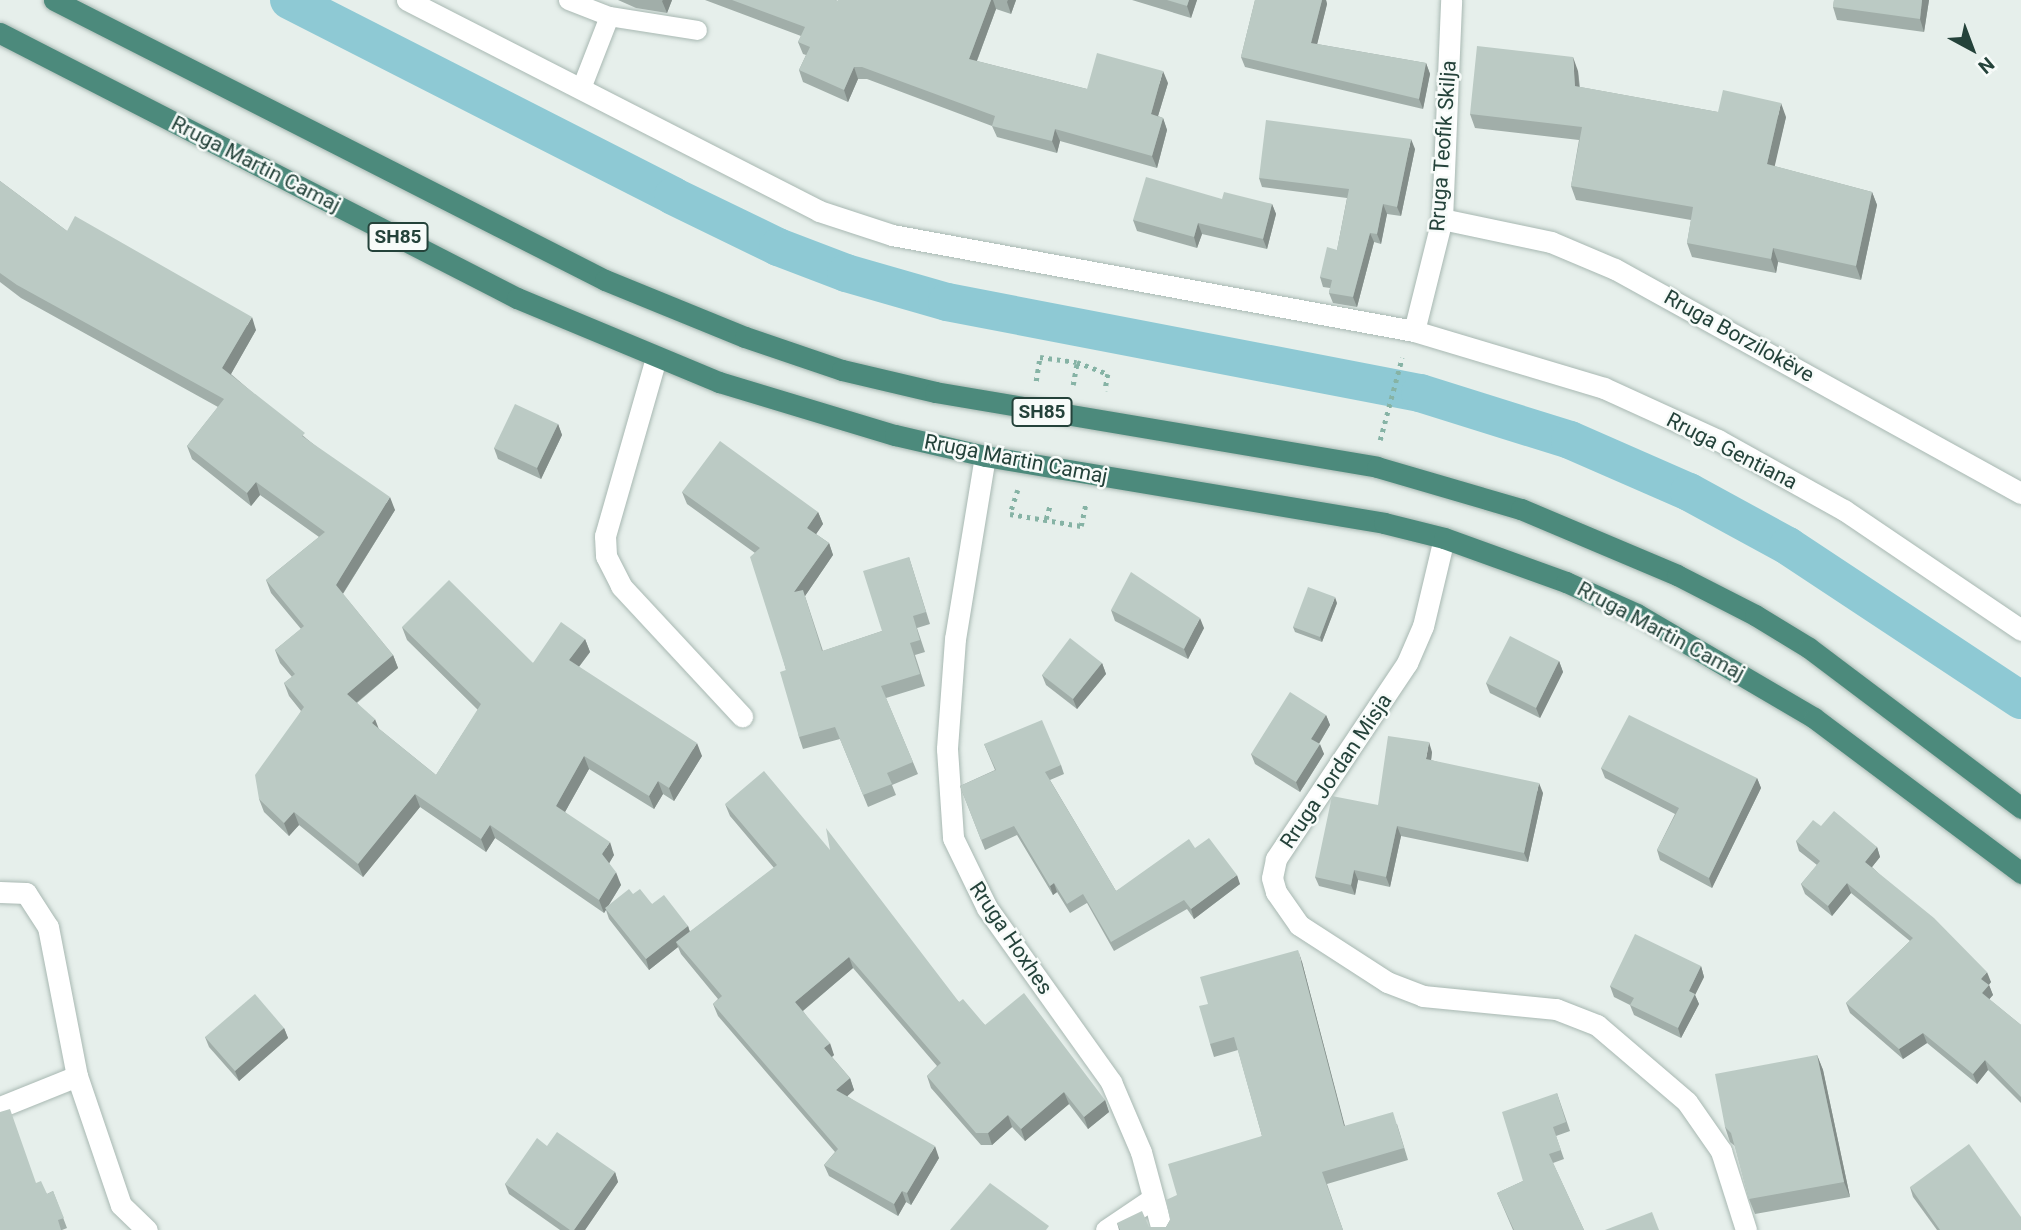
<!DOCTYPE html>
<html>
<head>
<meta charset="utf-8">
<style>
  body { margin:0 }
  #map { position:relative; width:2021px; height:1230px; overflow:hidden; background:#e6efeb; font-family:Roboto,sans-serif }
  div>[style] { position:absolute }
  .canal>* { height:38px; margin:-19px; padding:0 19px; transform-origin:19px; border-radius:19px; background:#8ec9d4 }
  .path>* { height:4.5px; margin-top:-2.25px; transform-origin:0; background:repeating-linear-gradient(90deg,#86b3a5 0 3.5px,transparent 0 8.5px) }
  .roads { filter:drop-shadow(0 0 2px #a8b8b2) drop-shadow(0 0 2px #a8b8b2) }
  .service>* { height:19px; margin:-9.5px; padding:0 9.5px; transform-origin:9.5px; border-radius:9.5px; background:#fff }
  .minor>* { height:21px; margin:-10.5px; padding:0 10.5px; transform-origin:10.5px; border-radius:10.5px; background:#fff }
  .tertiary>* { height:21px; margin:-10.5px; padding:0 10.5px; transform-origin:10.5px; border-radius:10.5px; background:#fff }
  .trunk>* { height:21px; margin:-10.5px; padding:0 10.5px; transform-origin:10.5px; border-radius:10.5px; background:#4c8a7c }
  .wall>* { inset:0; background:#a1aea9 }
  .shaded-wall>* { inset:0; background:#838d89 }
  .building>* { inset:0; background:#bbcac4 }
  span { translate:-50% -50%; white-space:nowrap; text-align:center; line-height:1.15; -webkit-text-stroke:5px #f7fbf9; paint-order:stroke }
  .shield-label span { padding:2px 5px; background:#f7fbf9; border:2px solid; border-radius:5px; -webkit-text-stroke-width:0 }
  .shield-label { font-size:19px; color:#24423a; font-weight:700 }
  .street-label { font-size:21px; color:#24423a }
  .north { position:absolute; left:1937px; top:14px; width:70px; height:70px; -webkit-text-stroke:5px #f7fbf9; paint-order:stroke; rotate:139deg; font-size:19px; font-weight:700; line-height:28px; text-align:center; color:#24423a }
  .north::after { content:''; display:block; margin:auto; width:24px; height:32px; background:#24423a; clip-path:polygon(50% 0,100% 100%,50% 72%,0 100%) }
</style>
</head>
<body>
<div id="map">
  <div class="canal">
    <i style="left:289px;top:0;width:431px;rotate:27deg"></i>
    <i style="left:673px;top:196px;width:117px;rotate:25.9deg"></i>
    <i style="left:778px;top:247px;width:73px;rotate:20.9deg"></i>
    <i style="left:846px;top:273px;width:105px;rotate:16deg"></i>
    <i style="left:947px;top:302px;width:482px;rotate:10.9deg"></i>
    <i style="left:1420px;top:393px;width:157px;rotate:17.4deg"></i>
    <i style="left:1570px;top:440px;width:130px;rotate:23.6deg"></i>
    <i style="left:1689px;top:492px;width:113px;rotate:28.6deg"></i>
    <i style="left:1788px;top:546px;width:279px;rotate:33.5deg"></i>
  </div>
  <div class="path">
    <i style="left:1036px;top:381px;width:24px;rotate:-81deg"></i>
    <i style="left:1040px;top:357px;width:37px;rotate:8deg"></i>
    <i style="left:1077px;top:362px;width:33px;rotate:21deg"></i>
    <i style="left:1108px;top:374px;width:17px;rotate:100deg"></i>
    <i style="left:1073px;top:385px;width:23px;rotate:-80deg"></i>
    <i style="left:1380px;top:440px;width:85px;rotate:-75deg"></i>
    <i style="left:1018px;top:490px;width:25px;rotate:108deg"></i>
    <i style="left:1010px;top:514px;width:72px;rotate:9.6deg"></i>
    <i style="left:1081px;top:526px;width:24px;rotate:-78deg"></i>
    <i style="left:1046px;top:519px;width:15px;rotate:-74deg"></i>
  </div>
  <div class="roads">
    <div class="service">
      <i style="left:568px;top:0;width:44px;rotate:21.3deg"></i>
      <i style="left:609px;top:16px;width:89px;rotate:9deg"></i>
      <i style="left:581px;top:88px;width:77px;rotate:-68.7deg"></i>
    </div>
    <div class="minor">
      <i style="left:1442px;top:219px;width:111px;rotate:11.9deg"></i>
      <i style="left:1551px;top:242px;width:69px;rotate:22.9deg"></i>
      <i style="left:1615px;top:269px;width:464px;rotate:28.9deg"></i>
      <i style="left:656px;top:358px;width:185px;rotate:106deg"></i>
      <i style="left:605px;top:536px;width:20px;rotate:87deg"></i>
      <i style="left:606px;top:556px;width:34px;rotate:63deg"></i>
      <i style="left:621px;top:586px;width:178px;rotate:47.1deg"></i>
      <i style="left:985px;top:456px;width:185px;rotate:99.3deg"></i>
      <i style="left:955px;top:639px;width:110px;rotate:94.2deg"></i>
      <i style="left:947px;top:749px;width:89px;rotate:86.1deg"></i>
      <i style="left:953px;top:838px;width:78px;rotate:64.1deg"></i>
      <i style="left:987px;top:908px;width:214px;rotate:54.5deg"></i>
      <i style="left:1111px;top:1082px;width:76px;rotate:66.8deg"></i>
      <i style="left:1141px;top:1152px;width:81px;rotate:74.9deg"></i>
      <i style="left:1444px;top:538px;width:90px;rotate:103.4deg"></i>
      <i style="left:1423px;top:626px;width:40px;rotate:113.4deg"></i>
      <i style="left:1407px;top:663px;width:236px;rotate:123.8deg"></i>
      <i style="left:1276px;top:859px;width:19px;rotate:102deg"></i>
      <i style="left:1272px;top:878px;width:15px;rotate:74deg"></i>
      <i style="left:1276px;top:892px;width:40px;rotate:55.1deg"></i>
      <i style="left:1299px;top:925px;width:105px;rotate:32.9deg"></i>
      <i style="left:1387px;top:982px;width:39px;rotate:21deg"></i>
      <i style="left:1423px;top:996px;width:134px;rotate:5.6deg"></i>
      <i style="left:1556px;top:1009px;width:44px;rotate:21.3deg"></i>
      <i style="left:1597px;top:1025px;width:118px;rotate:40.5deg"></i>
      <i style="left:1687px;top:1102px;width:60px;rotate:55.2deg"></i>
      <i style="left:1721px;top:1151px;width:83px;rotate:72.4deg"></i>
      <i style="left:0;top:892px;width:26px;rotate:2deg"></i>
      <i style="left:26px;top:893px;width:40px;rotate:57.1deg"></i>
      <i style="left:48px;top:927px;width:152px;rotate:79deg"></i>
      <i style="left:77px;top:1076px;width:136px;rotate:71.2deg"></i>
      <i style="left:121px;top:1205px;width:36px;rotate:44deg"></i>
      <i style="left:0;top:1107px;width:83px;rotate:-21.9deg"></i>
      <i style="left:1106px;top:1230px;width:55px;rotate:-34deg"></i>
    </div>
    <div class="tertiary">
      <i style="left:407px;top:0;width:463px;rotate:27.1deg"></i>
      <i style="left:819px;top:211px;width:77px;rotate:18.2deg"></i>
      <i style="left:892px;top:235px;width:531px;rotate:10.42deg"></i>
      <i style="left:1414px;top:331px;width:198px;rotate:16.7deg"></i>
      <i style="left:1604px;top:388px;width:125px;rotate:24.5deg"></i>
      <i style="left:1718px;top:440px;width:144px;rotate:29.1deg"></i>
      <i style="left:1844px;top:510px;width:214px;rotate:34.1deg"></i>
      <i style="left:1414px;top:331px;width:115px;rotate:-76deg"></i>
      <i style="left:1442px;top:219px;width:219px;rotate:-87.6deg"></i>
    </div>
    <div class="trunk">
      <i style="left:54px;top:0;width:618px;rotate:26.94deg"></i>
      <i style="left:605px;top:280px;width:151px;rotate:22.2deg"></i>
      <i style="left:745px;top:337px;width:102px;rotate:18.8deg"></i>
      <i style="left:842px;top:370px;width:96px;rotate:13.3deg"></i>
      <i style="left:935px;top:392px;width:448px;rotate:9.6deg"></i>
      <i style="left:1377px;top:467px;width:150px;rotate:16.3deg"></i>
      <i style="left:1521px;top:509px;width:169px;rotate:22.9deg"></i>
      <i style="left:1677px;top:575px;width:88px;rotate:27.1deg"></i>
      <i style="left:1755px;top:615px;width:63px;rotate:31.4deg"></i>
      <i style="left:1809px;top:648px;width:266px;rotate:37deg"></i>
      <i style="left:0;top:33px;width:581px;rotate:27.14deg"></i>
      <i style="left:517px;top:298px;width:219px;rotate:22.6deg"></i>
      <i style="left:719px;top:382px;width:184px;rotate:16.8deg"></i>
      <i style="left:895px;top:435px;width:92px;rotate:13.1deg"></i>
      <i style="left:985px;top:456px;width:405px;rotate:9.5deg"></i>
      <i style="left:1384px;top:523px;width:62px;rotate:14deg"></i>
      <i style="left:1444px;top:538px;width:130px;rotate:19.8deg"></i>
      <i style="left:1566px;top:582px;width:78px;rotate:24.3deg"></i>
      <i style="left:1637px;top:614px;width:205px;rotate:30.4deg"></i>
      <i style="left:1814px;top:718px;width:259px;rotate:36.8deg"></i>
    </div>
  </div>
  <div class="wall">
    <i style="clip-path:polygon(618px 0,672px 0,667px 13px,636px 8px)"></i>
    <i style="clip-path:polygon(705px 0,835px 0,838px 1px,838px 0,1016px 0,1011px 14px,996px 9px,977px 61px,1087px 89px,1168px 83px,1158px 116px,1163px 118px,1167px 130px,1157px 168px,1060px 141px,1057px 153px,997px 137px,992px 126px,867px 79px,858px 79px,848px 102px,803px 82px,799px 70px,806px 55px,803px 54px,798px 42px,801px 36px)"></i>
    <i style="clip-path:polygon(1132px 0,1197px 0,1191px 18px)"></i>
    <i style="clip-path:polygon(1255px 0,1326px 0,1327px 4px,1317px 44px,1426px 63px,1430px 74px,1423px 109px,1245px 67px,1241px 57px)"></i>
    <i style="clip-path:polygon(1834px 0,1929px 0,1924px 32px,1837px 20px,1833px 7px)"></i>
    <i style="clip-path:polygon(1578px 71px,1580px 87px,1718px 112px,1786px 117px,1774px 166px,1872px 192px,1877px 205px,1861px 280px,1778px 262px,1776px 273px,1692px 257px,1687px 243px,1691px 220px,1576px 200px,1571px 186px,1579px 140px,1475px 128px,1470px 114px)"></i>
    <i style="clip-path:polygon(1415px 149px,1401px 216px,1387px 214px,1381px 244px,1374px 242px,1357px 307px,1333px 303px,1329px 293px,1330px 288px,1323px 287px,1320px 277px,1337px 250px,1347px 198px,1262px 187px,1259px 178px)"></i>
    <i style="clip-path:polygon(0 181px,67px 231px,256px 330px,231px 374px,307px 439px,395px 510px,343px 594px,393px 655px,398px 668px,357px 703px,378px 728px,436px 775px,478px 710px,407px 640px,402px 627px,533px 663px,585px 639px,590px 652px,579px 667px,702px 756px,674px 801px,663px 794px,654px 809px,589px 769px,565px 812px,614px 855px,609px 863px,621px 885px,608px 906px,633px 894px,652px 904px,688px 926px,690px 932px,774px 868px,730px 816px,725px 804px,959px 1002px,985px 1025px,1105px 1100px,1109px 1112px,1088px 1129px,1069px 1104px,1025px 1141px,1012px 1127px,992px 1145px,981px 1145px,931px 1088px,927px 1076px,937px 1066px,853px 968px,803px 1011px,834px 1055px,832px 1057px,850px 1078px,854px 1090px,847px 1096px,939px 1158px,911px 1205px,906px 1202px,898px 1216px,829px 1176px,824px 1165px,835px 1152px,718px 1016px,713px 1004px,718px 999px,681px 954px,678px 947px,649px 970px,609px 919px,606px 910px,604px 913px,495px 838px,486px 852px,420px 807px,363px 877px,299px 825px,289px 836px,264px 812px,259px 799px,301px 711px,289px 696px,284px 683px,292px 677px,280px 663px,275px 650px,301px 629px,271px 593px,266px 580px,319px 537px,260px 495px,251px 506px,192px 459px,187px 446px,218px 407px,21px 298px,0 282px)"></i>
    <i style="clip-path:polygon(1222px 199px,1272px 204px,1276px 214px,1267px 249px,1202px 234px,1197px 248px,1137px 231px,1133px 220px)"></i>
    <i style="clip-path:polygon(558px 424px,562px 435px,541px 479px,498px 459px,494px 448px)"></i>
    <i style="clip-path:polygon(682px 492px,818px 512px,823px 524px,816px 534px,829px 543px,833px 555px,805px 596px,823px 651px,882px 631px,909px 557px,930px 624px,917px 628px,925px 652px,915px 655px,925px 686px,886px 698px,918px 774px,892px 785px,896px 795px,868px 807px,840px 739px,803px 749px,799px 737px,786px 670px,755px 553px,687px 504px)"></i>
    <i style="clip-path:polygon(1337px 603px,1322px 642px,1295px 632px,1293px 627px)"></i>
    <i style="clip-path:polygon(1111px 610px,1204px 628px,1188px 659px,1115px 621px)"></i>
    <i style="clip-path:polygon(1559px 661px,1563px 672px,1540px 718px,1490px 693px,1486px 683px)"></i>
    <i style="clip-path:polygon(1102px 663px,1106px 674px,1077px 709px,1046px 685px,1042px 675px)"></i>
    <i style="clip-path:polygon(1326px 715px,1330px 725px,1319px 744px,1324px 754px,1300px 792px,1255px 764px,1251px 754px)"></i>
    <i style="clip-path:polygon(984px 744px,1061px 765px,1064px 774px,1050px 780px,1116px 891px,1195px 848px,1240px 884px,1194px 919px,1187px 909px,1114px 951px,1087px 903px,1070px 913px,1057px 892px,1053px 895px,1017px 835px,985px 850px,960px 786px,995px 770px)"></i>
    <i style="clip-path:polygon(1432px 752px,1431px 760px,1543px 793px,1528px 862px,1401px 836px,1390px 887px,1358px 880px,1355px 895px,1319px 886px,1315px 877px,1378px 805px)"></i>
    <i style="clip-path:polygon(1601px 768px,1757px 778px,1761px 788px,1712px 888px,1660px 860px,1657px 850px,1675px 814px,1605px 778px)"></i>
    <i style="clip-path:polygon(1821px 826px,1877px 847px,1880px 857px,1872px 867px,1991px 982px,1989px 985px,1993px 995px,1989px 999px,2021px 1025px,2021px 1103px,1988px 1070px,1977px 1084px,1927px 1043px,1903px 1059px,1850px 1013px,1846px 1003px,1910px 941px,1851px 893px,1832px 916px,1805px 894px,1801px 884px,1817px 865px,1799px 851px,1796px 841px)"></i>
    <i style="clip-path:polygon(1302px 962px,1345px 1126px,1397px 1124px,1408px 1160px,1327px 1184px,1343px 1230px,1119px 1230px,1117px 1223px,1149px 1227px,1166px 1227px,1170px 1220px,1177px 1195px,1262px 1136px,1238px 1050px,1214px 1057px,1210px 1044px,1208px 1004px)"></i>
    <i style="clip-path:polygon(1701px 966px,1704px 977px,1695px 995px,1699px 1004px,1681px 1038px,1634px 1015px,1630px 1005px,1614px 997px,1610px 986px)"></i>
    <i style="clip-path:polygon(284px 1028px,288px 1038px,239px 1081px,209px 1047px,205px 1037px)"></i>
    <i style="clip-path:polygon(1817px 1055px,1823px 1070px,1850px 1197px,1755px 1214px,1749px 1199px,1735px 1146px,1730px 1142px,1725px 1127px)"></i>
    <i style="clip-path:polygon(1557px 1093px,1570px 1131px,1556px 1136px,1564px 1159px,1553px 1163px,1584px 1230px,1513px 1230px,1497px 1193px,1523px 1181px)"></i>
    <i style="clip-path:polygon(547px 1146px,615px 1172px,618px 1182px,585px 1230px,560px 1230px,509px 1194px,505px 1184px)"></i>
    <i style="clip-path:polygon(36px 1183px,47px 1194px,53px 1191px,67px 1228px,62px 1230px,0 1230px)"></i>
    <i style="clip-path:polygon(1910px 1187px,2021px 1230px,1937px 1230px,1913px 1197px)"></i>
  </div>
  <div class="shaded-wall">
    <i style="clip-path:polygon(663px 0,672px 0,667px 13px,662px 1px)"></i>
    <i style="clip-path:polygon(991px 0,993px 0,996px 9px,973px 71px,969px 59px)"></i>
    <i style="clip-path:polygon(1008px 0,1016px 0,1011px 14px,1007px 2px)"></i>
    <i style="clip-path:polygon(1189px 0,1197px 0,1191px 18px,1187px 6px)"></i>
    <i style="clip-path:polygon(1322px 0,1326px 0,1327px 4px,1315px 53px,1311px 43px)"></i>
    <i style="clip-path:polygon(1922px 0,1929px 0,1924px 32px,1920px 19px)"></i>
    <i style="clip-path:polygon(1573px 57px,1578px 71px,1580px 100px,1575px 86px)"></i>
    <i style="clip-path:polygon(1426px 63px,1430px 74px,1423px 109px,1419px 99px)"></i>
    <i style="clip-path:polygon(854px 67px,858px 79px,848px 102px,844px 90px)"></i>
    <i style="clip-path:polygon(1163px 71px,1168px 83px,1155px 126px,1151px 114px)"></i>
    <i style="clip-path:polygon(1781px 103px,1786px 117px,1772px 178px,1767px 164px)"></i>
    <i style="clip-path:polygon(1163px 118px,1167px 130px,1157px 168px,1152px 156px)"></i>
    <i style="clip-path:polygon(1055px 129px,1060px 141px,1057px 153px,1052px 141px)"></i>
    <i style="clip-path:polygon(1411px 139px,1415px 149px,1401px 216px,1397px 207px)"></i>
    <i style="clip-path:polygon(1872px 192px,1877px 205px,1861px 280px,1856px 266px)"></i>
    <i style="clip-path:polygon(1272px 204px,1276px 214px,1267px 249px,1263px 239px)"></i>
    <i style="clip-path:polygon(1383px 204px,1387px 214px,1381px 244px,1377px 234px)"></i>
    <i style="clip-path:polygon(1198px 223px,1202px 234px,1197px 248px,1194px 237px)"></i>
    <i style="clip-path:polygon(1370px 233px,1374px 242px,1357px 307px,1353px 297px)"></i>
    <i style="clip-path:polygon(1773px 248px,1778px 262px,1776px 273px,1771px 259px)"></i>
    <i style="clip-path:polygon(252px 317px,256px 330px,227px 381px,222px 368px)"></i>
    <i style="clip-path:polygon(558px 424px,562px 435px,541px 479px,537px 468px)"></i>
    <i style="clip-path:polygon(256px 482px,260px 495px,251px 506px,247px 493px)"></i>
    <i style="clip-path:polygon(390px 497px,395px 510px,340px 598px,336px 585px)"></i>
    <i style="clip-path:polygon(818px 512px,823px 524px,812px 540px,807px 528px)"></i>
    <i style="clip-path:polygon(829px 543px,833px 555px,805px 596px,794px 592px)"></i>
    <i style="clip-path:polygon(1335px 597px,1337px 603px,1322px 642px,1320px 637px)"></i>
    <i style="clip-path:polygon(1200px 618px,1204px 628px,1188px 659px,1184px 649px)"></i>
    <i style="clip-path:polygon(585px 639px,590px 652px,574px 673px,569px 660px)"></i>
    <i style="clip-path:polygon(393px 655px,398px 668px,351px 707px,347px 694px)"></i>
    <i style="clip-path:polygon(1559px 661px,1563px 672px,1540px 718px,1536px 708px)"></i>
    <i style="clip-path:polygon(1102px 663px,1106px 674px,1077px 709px,1073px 699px)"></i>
    <i style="clip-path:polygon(1326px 715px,1330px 725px,1315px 750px,1311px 739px)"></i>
    <i style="clip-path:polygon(375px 719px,380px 732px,372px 723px)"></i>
    <i style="clip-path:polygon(1429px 742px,1432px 752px,1430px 769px,1426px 759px)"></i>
    <i style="clip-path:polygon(697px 743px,702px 756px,674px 801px,669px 788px)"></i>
    <i style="clip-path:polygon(1320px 744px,1324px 754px,1300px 792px,1296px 782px)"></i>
    <i style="clip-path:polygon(584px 756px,589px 769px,561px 819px,556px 806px)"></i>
    <i style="clip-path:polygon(1757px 778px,1761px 788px,1712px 888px,1709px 878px)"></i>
    <i style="clip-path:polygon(658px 781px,663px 794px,654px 809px,649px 796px)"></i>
    <i style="clip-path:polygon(1539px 783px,1543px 793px,1528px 862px,1524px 853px)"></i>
    <i style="clip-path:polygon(415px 794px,420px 807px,363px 877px,358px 864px)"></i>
    <i style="clip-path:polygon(294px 812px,299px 825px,289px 836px,284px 823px)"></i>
    <i style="clip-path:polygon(490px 825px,495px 838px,486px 852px,481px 839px)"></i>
    <i style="clip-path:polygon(1397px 826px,1401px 836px,1390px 887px,1386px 877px)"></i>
    <i style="clip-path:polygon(610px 842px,614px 855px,607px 867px,602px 854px)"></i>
    <i style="clip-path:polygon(1877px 847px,1880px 857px,1868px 872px,1865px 862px)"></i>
    <i style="clip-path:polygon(1354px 870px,1358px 880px,1355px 895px,1351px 885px)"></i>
    <i style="clip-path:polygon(616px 872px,621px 885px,604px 913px,599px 900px)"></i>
    <i style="clip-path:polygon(1237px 875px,1240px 884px,1194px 919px,1191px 909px)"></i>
    <i style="clip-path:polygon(1054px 883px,1057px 892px,1053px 895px,1050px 886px)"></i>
    <i style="clip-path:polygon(1847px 883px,1851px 893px,1832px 916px,1828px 906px)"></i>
    <i style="clip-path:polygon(688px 926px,691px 936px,676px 942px,678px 947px,649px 970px,646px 959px)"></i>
    <i style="clip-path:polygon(1298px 950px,1302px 962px,1348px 1139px,1344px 1126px)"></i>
    <i style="clip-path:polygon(849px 957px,853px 968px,799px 1014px,795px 1002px)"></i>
    <i style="clip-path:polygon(1701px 966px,1704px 977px,1695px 995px,1699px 1004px,1681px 1038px,1678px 1028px,1689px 991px)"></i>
    <i style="clip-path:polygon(1987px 972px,1991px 982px,1985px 989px,1981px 979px)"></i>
    <i style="clip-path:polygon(1989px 985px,1993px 995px,1986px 1003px,1982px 993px)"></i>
    <i style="clip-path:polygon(284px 1028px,288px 1038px,239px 1081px,235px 1071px)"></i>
    <i style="clip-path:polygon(1923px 1033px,1927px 1043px,1903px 1059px,1899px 1049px)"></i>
    <i style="clip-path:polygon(830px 1043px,834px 1055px,828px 1060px,824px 1048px)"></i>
    <i style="clip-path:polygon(1817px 1055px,1823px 1070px,1850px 1197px,1844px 1182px)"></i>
    <i style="clip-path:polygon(1985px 1060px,1988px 1070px,1977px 1084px,1973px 1074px)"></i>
    <i style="clip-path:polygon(850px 1078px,854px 1090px,841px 1102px,836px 1090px)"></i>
    <i style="clip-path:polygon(1064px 1092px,1069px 1104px,1025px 1141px,1021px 1129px)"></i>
    <i style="clip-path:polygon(1105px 1100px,1109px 1112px,1088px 1129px,1084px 1117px)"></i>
    <i style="clip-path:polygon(1008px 1115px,1012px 1127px,992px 1145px,988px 1133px)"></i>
    <i style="clip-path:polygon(935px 1146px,939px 1158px,911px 1205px,907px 1193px)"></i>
    <i style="clip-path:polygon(615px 1172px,618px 1182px,585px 1230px,574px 1230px)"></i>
    <i style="clip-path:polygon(902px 1191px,906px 1202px,898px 1216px,894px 1204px)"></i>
  </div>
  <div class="building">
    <i style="clip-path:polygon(732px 0,835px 0,838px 1px,838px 0,991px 0,969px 59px,1087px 89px,1097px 53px,1163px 71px,1151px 114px,1163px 118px,1152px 156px,1055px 129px,1052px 141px,992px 126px,995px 116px,862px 67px,854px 67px,844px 90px,799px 70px,810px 47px,798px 42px,805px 27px)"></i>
    <i style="clip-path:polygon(1167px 0,1189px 0,1187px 6px)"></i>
    <i style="clip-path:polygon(1255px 0,1322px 0,1311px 43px,1426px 63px,1419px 99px,1241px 57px)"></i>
    <i style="clip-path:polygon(1834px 0,1922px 0,1920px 19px,1833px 7px)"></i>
    <i style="clip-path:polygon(1477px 46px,1573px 57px,1575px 86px,1718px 112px,1723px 90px,1781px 103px,1767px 164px,1872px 192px,1856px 266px,1773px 248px,1771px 259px,1687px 243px,1693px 207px,1571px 186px,1582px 127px,1470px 114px)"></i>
    <i style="clip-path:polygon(1266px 120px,1411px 139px,1397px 207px,1383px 204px,1377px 234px,1370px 233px,1353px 297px,1329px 293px,1332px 280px,1320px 277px,1327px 247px,1337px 250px,1349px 189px,1259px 178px)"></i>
    <i style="clip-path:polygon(1146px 177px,1222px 199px,1224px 192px,1272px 204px,1263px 239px,1198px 223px,1194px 237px,1133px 220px)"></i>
    <i style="clip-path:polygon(0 181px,67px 231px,75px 216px,252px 317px,222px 368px,305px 433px,302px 436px,390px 497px,336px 585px,393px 655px,347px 694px,375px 719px,372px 723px,436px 775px,481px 704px,402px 627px,449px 580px,533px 663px,561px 622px,585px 639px,569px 660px,697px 743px,669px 788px,658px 781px,649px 796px,584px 756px,556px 806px,610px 842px,602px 854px,616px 872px,599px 900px,490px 825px,481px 839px,415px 794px,358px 864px,294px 812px,284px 823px,259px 799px,255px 775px,304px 707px,284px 683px,295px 674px,275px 650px,304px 626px,266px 580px,325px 532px,256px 482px,247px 493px,187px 446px,224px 399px,17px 285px,0 273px)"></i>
    <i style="clip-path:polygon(515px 404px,558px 424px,537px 468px,494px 448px)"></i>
    <i style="clip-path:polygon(720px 441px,818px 512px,807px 528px,829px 543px,794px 592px,803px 590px,822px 651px,882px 631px,863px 571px,909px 557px,926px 612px,913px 616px,920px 640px,910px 643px,920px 674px,881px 686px,913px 762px,887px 773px,892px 784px,863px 795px,835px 727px,799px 737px,780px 672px,786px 670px,750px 557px,760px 548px,682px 492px)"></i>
    <i style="clip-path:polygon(1131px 572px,1200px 618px,1184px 649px,1111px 610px)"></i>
    <i style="clip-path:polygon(1308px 587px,1335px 597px,1320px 637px,1293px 627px)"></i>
    <i style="clip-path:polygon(1510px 636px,1559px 661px,1536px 708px,1486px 683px)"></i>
    <i style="clip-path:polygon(1070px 638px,1102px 663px,1073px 699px,1042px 675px)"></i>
    <i style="clip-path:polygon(1290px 692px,1326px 715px,1311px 739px,1320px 744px,1296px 782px,1251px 754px)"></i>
    <i style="clip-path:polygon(1629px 715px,1757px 778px,1709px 878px,1657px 850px,1679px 808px,1601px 768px)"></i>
    <i style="clip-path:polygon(1042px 720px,1061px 765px,1045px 772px,1116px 891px,1189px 839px,1195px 848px,1209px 838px,1237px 875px,1191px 909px,1184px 900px,1111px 942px,1083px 894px,1067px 904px,1054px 883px,1050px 886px,1014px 826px,981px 840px,960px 786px,996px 770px,984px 744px)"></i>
    <i style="clip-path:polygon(1388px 736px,1429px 742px,1426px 759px,1539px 783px,1524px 853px,1397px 826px,1386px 877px,1354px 870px,1351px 885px,1315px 877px,1332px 796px,1378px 805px)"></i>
    <i style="clip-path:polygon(764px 771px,830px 850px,826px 828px,959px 1002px,963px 999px,985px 1025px,1024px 993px,1105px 1100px,1084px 1117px,1064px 1092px,1021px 1129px,1008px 1115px,988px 1133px,976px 1133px,927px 1076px,941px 1063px,849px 957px,795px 1002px,830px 1043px,824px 1048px,850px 1078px,836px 1090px,935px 1146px,907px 1193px,902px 1191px,894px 1204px,824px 1165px,838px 1149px,713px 1004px,722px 996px,676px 942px,777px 865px,725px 804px)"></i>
    <i style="clip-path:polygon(1834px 811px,1877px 847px,1865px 862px,1934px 918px,1987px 972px,1981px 979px,1989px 985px,1982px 993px,2021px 1025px,2021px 1097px,1985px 1060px,1973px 1074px,1923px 1033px,1899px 1049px,1846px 1003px,1913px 938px,1847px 883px,1828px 906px,1801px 884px,1820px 861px,1796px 841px,1813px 820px,1821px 826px)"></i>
    <i style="clip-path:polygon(629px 889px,633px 894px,640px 889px,652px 904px,664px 895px,688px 926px,646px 959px,605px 908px)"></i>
    <i style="clip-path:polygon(1635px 934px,1701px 966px,1689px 991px,1695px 994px,1678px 1028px,1630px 1005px,1634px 998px,1610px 986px)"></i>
    <i style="clip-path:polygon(1298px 950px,1344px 1126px,1393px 1112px,1404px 1148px,1322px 1172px,1343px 1230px,1120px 1230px,1117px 1223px,1142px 1211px,1149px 1227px,1166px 1227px,1170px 1220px,1166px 1200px,1177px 1195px,1168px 1164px,1262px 1136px,1234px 1037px,1210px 1044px,1199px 1006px,1208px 1004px,1200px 977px)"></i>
    <i style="clip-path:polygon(255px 994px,284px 1028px,235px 1071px,205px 1037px)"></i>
    <i style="clip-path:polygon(1817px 1055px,1844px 1182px,1749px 1199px,1731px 1133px,1725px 1127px,1715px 1074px)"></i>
    <i style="clip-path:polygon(1557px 1093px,1566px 1122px,1553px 1127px,1561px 1150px,1549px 1154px,1584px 1230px,1514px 1230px,1497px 1193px,1523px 1181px,1502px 1112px)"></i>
    <i style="clip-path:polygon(10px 1109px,36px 1183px,41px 1181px,47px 1194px,53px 1191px,64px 1218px,58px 1220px,61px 1230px,0 1230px,0 1112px)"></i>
    <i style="clip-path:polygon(557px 1132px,615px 1172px,574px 1230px,570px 1230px,505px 1184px,537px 1138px,547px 1146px)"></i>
    <i style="clip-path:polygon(1969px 1144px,2021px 1217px,2021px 1230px,1940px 1230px,1910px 1187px)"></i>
    <i style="clip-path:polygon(990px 1183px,1049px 1226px,1046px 1230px,950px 1230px)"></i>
    <i style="clip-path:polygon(1652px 1212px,1659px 1230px,1605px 1230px)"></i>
  </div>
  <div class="shield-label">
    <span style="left:398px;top:237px">SH85</span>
    <span style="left:1042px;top:412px">SH85</span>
  </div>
  <div class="street-label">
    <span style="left:1443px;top:146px;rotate:-86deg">Rruga Teofik Skilja</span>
    <span style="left:256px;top:164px;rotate:27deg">Rruga Martin Camaj</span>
    <span style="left:1739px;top:336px;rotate:29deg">Rruga Borzilokëve</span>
    <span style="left:1732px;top:451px;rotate:27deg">Rruga Gentiana</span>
    <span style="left:1016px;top:459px;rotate:11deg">Rruga Martin Camaj</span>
    <span style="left:1661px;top:631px;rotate:28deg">Rruga Martin Camaj</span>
    <span style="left:1336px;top:771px;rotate:-56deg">Rruga Jordan Misja</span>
    <span style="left:1011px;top:938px;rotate:56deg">Rruga Hoxhes</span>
  </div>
  <div class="north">N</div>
</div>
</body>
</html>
